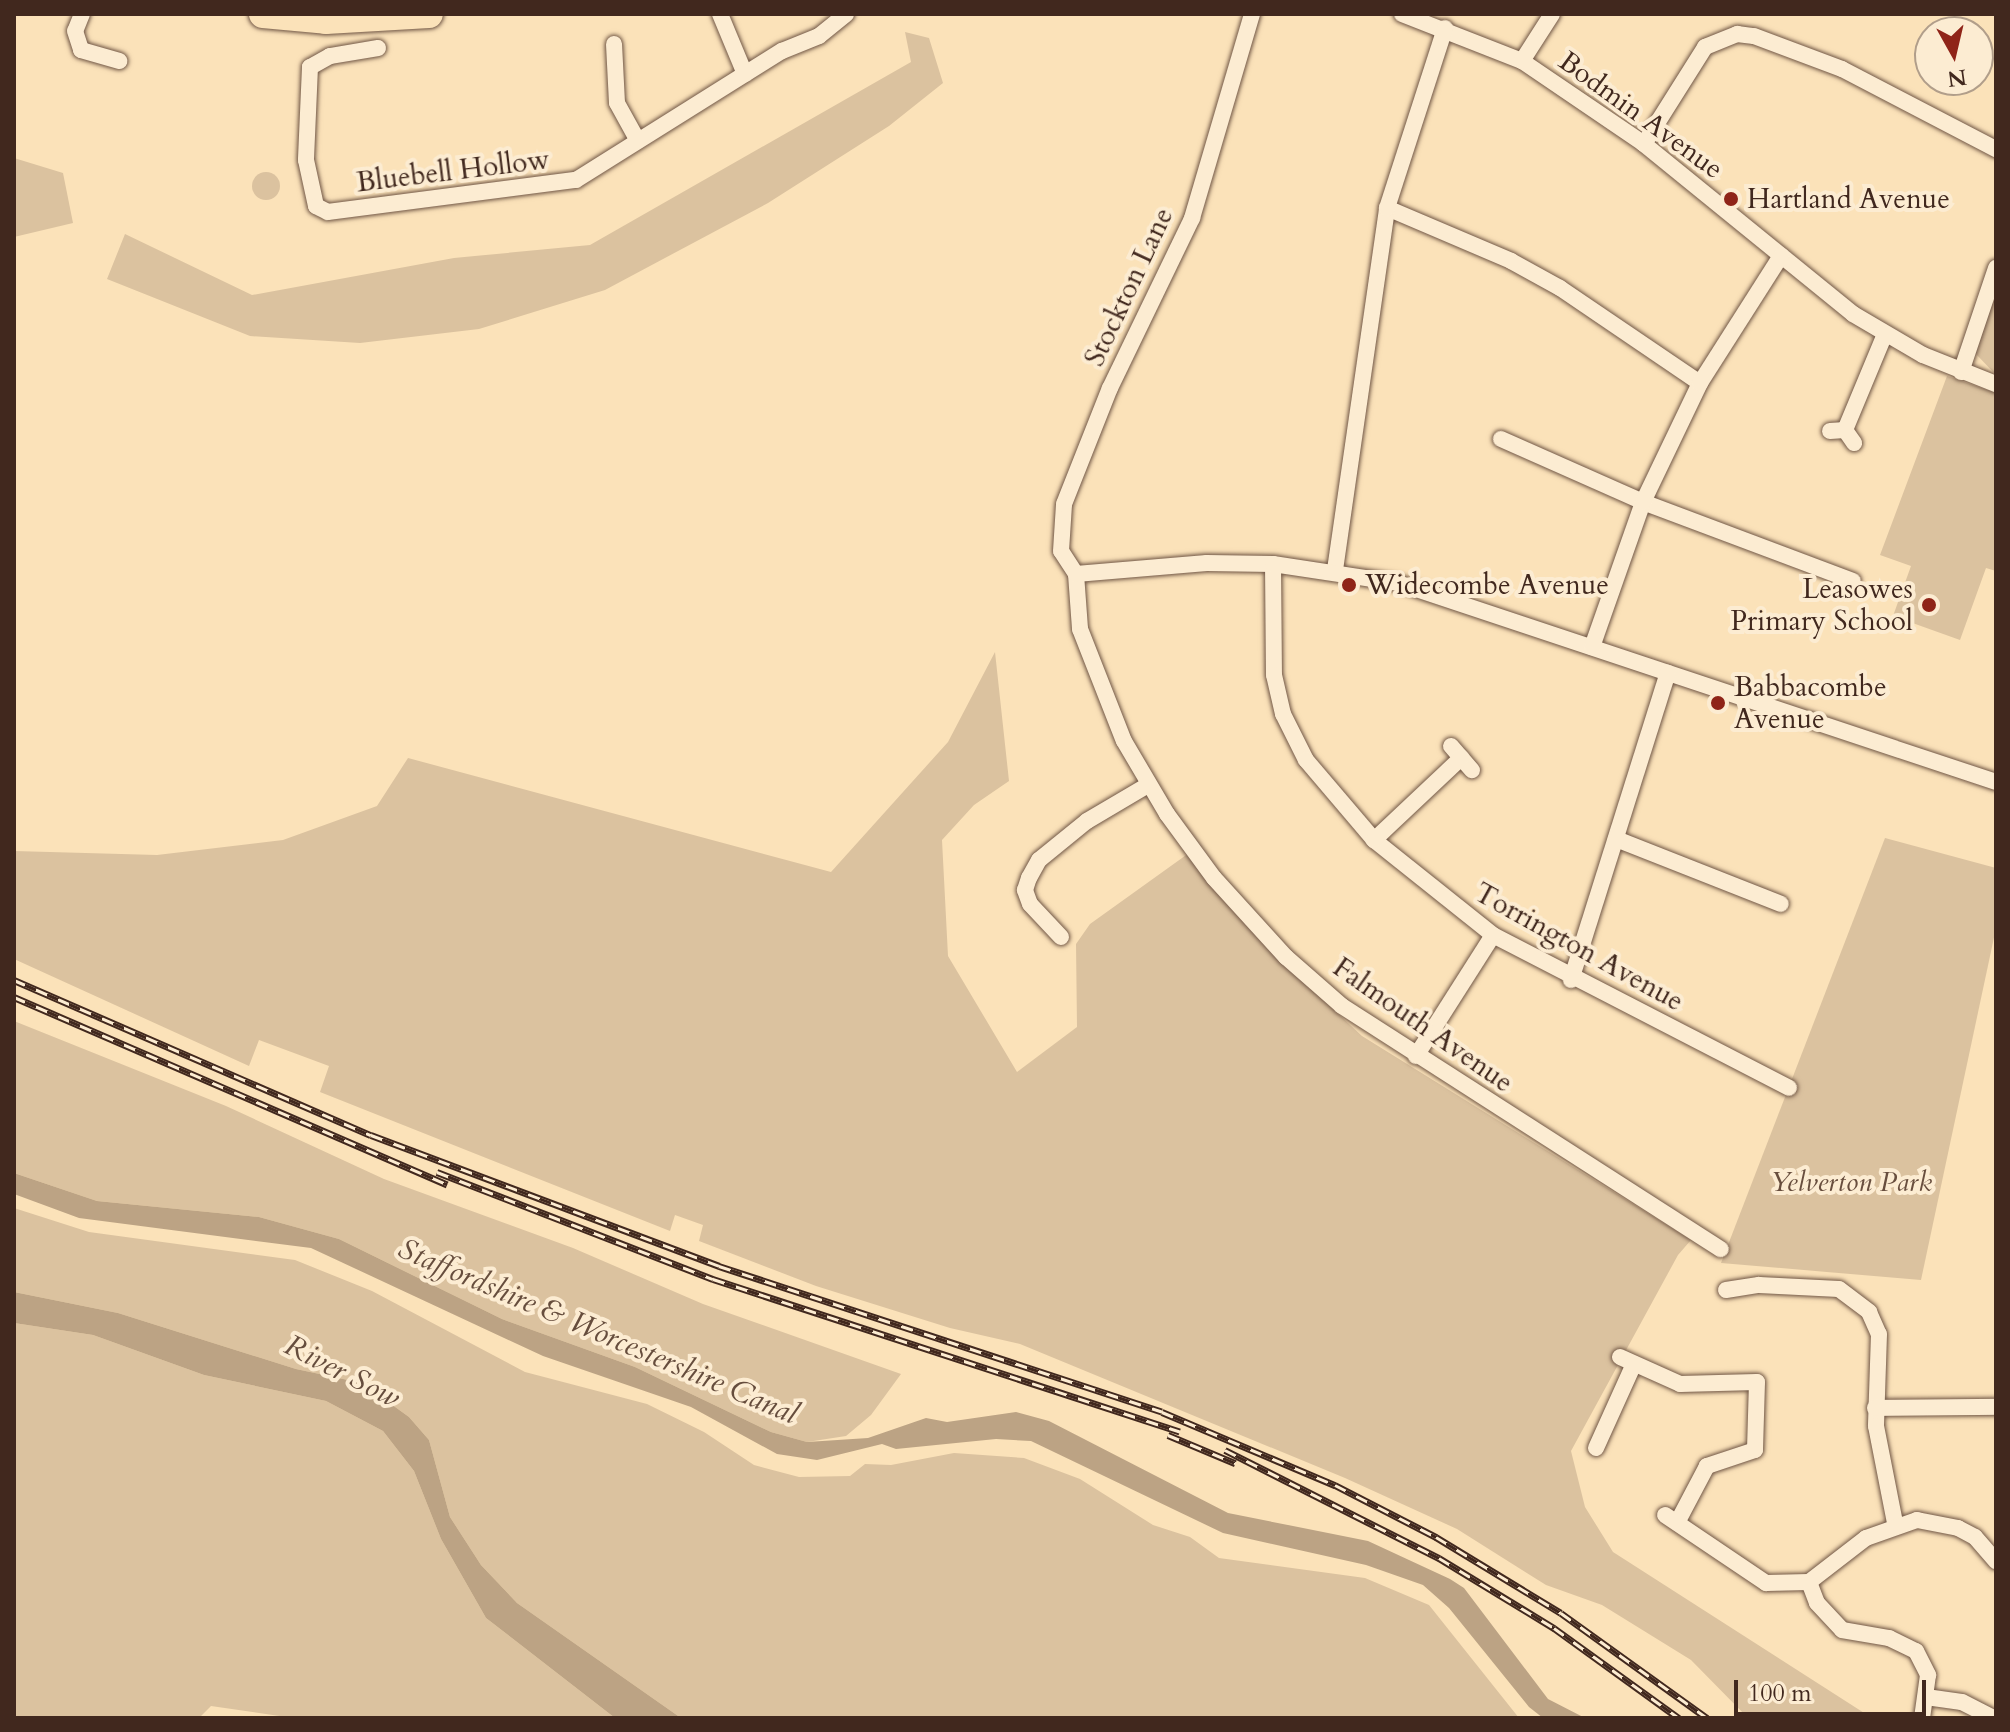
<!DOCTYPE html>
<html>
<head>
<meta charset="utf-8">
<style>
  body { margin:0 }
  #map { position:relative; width:2010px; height:1732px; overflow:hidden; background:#fbe2b9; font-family:Cardo,serif }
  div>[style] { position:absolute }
  .green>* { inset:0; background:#dbc29f }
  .round { border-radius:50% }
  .water>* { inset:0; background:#bca384 }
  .roads { filter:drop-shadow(0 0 2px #705645) drop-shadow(0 0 2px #705645) }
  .street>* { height:16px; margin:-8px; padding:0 8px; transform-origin:8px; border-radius:8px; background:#fcecd2 }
  .highway>* { height:28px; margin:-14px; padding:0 14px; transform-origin:14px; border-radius:14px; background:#fbe2b9 }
  .rail>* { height:7px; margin-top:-3.5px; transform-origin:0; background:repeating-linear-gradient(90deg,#fcecd2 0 12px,#41281e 0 24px); box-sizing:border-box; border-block:2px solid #41281e }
  .dots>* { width:22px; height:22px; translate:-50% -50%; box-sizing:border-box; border:4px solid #fcecd2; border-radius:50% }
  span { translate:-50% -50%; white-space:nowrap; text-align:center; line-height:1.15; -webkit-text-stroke:8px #fcecd2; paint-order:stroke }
  .street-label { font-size:28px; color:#41281e }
  .poi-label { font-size:28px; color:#41281e }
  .left { translate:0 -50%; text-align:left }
  .right { translate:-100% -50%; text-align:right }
  .park-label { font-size:28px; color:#684e3e; font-style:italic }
  .water-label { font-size:30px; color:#664d3d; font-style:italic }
  .frame { position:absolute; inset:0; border:16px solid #41281e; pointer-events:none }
  .north { position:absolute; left:1914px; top:16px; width:80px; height:80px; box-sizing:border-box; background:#fcecd2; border:2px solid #b19e8a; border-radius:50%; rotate:172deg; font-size:22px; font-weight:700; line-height:32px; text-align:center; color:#41281e }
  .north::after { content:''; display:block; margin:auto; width:28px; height:36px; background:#8f2418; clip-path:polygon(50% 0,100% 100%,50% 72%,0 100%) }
  .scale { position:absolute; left:1734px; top:1680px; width:192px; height:36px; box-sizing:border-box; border:4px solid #41281e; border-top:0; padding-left:10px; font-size:24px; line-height:28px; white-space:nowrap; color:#41281e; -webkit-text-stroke:6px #fcecd2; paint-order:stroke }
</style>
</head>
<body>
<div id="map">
  <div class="green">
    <i style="clip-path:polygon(905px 32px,929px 38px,943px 83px,889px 126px,768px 203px,605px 290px,479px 329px,360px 343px,250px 336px,107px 279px,125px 234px,252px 295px,454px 258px,590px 245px,911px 62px)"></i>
    <i style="clip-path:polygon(14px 158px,63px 173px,73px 223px,14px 237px)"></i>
    <i class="round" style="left:252px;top:172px;width:28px;height:28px"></i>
    <i style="clip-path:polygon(1996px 292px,1996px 375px,1975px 353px)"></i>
    <i style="clip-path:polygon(1947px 376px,1996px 393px,1996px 571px,1986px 568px,1960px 640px,1893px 616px,1911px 566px,1880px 555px)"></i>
    <i style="clip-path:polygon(995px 652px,1009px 781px,974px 805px,942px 840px,948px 956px,1017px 1072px,1077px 1027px,1076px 944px,1090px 924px,1189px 853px,1200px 873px,1265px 946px,1362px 1036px,1691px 1240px,1678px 1255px,1571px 1451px,1585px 1507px,1613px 1552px,1872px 1718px,1748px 1718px,1691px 1660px,1602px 1605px,1546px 1585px,1457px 1529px,1345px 1478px,1020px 1344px,950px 1328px,816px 1286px,699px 1241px,703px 1225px,675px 1215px,670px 1231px,320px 1092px,329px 1066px,259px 1040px,249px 1066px,14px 959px,14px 851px,157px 855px,283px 840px,377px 806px,408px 758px,831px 872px,948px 742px)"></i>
    <i style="clip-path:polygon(1885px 838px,1996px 868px,1996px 928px,1921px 1280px,1721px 1263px)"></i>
    <i style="clip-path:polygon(14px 1021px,226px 1106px,384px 1179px,573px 1248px,703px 1304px,901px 1374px,871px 1415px,846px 1436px,807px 1442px,771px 1432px,635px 1367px,502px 1319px,339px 1239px,259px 1217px,97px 1201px,14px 1173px)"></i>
    <i style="clip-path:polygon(14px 1208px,89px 1232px,295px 1260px,372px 1291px,525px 1372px,647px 1404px,704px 1432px,754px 1465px,799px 1477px,850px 1476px,865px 1464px,891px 1465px,954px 1453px,1024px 1458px,1080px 1479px,1153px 1525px,1190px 1537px,1219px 1558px,1365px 1578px,1429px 1605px,1519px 1718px,681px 1718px,517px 1603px,481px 1565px,450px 1517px,429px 1440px,409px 1417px,362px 1383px,296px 1369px,118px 1313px,14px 1292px)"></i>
    <i style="clip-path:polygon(14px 1323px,93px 1335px,204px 1375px,326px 1401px,383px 1431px,414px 1471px,441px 1539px,486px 1618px,615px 1718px,293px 1718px,211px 1706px,199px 1718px,14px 1718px)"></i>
  </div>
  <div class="water">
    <i style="clip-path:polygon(14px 1173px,97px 1201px,259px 1217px,339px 1239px,502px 1319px,635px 1367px,771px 1432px,807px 1442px,868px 1438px,926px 1418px,947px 1422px,1016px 1412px,1049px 1421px,1228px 1513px,1368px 1541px,1450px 1579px,1464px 1588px,1548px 1699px,1585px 1718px,1543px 1718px,1529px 1707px,1449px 1608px,1423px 1585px,1366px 1565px,1223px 1533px,1031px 1441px,996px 1439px,896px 1449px,882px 1444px,817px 1460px,777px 1454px,691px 1407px,543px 1356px,311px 1248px,79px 1218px,14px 1194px)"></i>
    <i style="clip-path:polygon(14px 1292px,118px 1313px,296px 1369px,362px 1383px,409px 1417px,429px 1440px,450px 1517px,481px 1565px,517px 1603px,681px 1718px,615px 1718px,486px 1618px,441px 1539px,414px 1471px,383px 1431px,326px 1401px,204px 1375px,93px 1335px,14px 1323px)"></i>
  </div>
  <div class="roads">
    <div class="street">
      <i style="left:82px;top:14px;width:18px;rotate:112deg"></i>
      <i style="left:75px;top:31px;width:20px;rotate:72deg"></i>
      <i style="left:81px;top:50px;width:40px;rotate:16deg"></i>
      <i style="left:720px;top:14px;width:65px;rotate:67.4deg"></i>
      <i style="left:1402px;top:14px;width:129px;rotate:21.4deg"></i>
      <i style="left:1522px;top:61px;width:148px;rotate:34.2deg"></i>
      <i style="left:1644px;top:144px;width:269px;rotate:39.1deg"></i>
      <i style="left:1853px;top:314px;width:81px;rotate:30.4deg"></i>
      <i style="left:1923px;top:355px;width:79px;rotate:21.7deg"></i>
      <i style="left:614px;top:44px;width:59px;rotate:87.1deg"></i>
      <i style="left:617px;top:103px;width:43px;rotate:61.1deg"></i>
      <i style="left:378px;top:48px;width:49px;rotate:170.5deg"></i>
      <i style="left:330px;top:56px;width:23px;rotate:151deg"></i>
      <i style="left:310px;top:67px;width:93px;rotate:92.5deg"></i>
      <i style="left:306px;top:160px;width:47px;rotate:77.7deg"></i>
      <i style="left:316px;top:206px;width:13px;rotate:27deg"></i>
      <i style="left:328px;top:212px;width:250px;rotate:-7.4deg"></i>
      <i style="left:576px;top:180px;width:243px;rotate:-32.1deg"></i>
      <i style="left:782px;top:51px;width:40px;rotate:-22deg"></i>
      <i style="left:819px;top:36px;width:35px;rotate:-39deg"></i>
      <i style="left:1522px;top:61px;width:56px;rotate:-57.4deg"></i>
      <i style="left:1644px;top:144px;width:115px;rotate:-57.8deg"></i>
      <i style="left:1705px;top:47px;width:35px;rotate:-22deg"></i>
      <i style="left:1737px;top:34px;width:17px;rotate:7deg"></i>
      <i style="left:1754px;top:36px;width:94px;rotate:20.6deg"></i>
      <i style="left:1842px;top:69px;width:174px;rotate:27.5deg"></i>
      <i style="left:1387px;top:208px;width:135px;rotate:23.1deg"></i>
      <i style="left:1511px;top:261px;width:56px;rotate:28.9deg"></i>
      <i style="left:1560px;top:288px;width:169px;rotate:34.2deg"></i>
      <i style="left:1961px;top:372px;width:110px;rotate:-71.4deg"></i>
      <i style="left:1845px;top:430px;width:104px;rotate:-67.4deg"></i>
      <i style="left:1830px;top:431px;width:15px;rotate:-4deg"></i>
      <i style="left:1845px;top:430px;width:16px;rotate:55deg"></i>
      <i style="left:1501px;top:439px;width:155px;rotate:23.9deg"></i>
      <i style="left:1643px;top:502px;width:224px;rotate:20.6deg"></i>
      <i style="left:1273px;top:564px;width:111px;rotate:89.5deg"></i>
      <i style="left:1274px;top:675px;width:40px;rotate:77deg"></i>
      <i style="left:1283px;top:714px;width:51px;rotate:63.4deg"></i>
      <i style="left:1306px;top:760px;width:105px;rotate:49.6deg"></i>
      <i style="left:1374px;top:840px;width:152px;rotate:38.6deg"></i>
      <i style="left:1493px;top:935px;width:333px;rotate:27.3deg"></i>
      <i style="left:1335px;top:570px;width:366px;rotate:-81.8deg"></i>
      <i style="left:1387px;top:208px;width:189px;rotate:-72.1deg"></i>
      <i style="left:1076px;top:574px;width:55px;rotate:85.8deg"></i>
      <i style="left:1080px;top:629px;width:120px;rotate:68.6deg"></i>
      <i style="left:1124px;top:741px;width:85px;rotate:59.5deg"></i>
      <i style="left:1167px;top:814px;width:79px;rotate:53.7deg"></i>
      <i style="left:1214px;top:878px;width:107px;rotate:47.7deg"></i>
      <i style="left:1286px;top:957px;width:74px;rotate:41.2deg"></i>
      <i style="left:1342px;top:1006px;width:450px;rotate:32.7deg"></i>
      <i style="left:1076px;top:574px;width:131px;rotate:-4.8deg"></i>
      <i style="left:1207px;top:563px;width:66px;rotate:0.9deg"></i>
      <i style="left:1273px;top:564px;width:126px;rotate:8.6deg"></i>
      <i style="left:1398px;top:583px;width:630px;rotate:18.41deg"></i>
      <i style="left:1076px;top:574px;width:27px;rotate:-123deg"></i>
      <i style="left:1061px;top:551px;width:47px;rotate:-86.3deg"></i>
      <i style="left:1064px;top:504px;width:125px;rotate:-68.4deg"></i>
      <i style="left:1110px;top:388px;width:189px;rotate:-64.2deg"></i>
      <i style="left:1192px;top:218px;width:213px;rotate:-73.6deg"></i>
      <i style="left:1592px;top:647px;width:154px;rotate:-70.6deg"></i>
      <i style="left:1643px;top:502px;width:132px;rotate:-64.4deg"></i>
      <i style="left:1700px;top:383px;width:151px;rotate:-57.5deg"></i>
      <i style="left:1451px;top:746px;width:32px;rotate:49deg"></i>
      <i style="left:1616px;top:839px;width:177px;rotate:21.5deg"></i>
      <i style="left:1374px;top:840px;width:120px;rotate:-43.3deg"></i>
      <i style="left:1061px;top:937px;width:45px;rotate:-133.2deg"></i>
      <i style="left:1030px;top:904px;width:15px;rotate:-110deg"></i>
      <i style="left:1025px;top:890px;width:13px;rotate:-72deg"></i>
      <i style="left:1029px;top:878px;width:21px;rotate:-61deg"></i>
      <i style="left:1039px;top:860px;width:62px;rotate:-39.1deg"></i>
      <i style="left:1087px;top:821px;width:71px;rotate:-30.5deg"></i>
      <i style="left:1571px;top:980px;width:322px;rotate:-72.5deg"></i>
      <i style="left:1416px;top:1056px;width:143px;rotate:-57.5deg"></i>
      <i style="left:1726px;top:1290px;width:33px;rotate:-9deg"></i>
      <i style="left:1759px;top:1285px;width:80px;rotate:2.9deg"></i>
      <i style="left:1839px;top:1289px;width:38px;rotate:37deg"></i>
      <i style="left:1869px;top:1312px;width:24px;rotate:66deg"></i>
      <i style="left:1879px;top:1334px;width:92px;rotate:91.9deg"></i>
      <i style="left:1876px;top:1426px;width:99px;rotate:78.9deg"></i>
      <i style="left:1620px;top:1357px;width:66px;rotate:24.2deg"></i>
      <i style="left:1680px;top:1384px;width:77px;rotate:-1.5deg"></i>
      <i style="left:1757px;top:1382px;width:68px;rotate:91.7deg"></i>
      <i style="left:1755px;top:1450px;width:51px;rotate:161.6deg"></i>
      <i style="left:1707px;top:1466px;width:64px;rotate:117.8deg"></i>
      <i style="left:1875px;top:1408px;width:121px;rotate:-0.5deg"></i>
      <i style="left:1596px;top:1448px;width:92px;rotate:-65.7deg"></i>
      <i style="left:1665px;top:1515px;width:122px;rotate:34deg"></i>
      <i style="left:1766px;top:1583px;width:43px;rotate:-1.3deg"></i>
      <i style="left:1809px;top:1582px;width:72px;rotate:-37.7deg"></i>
      <i style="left:1866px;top:1538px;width:54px;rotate:-19.4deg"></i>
      <i style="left:1917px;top:1520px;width:42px;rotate:11deg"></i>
      <i style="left:1958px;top:1528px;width:19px;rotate:28deg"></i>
      <i style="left:1975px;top:1537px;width:32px;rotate:49deg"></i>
      <i style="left:1809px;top:1582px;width:22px;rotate:69deg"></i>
      <i style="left:1817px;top:1603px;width:37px;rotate:47deg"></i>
      <i style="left:1842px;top:1630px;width:48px;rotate:9.7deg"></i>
      <i style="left:1889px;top:1638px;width:30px;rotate:26deg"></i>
      <i style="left:1916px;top:1651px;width:27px;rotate:63deg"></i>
      <i style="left:1928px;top:1675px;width:43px;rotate:97.9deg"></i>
      <i style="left:1926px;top:1697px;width:36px;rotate:8deg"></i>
      <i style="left:1962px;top:1702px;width:35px;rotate:27deg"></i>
    </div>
    <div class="highway">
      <i style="left:263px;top:14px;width:63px;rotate:5.4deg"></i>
      <i style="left:326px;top:20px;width:103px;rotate:-3.3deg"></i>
    </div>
  </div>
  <div class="rail">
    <i style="left:14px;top:980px;width:389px;rotate:23.5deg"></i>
    <i style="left:371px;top:1135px;width:372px;rotate:20.6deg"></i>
    <i style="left:719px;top:1266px;width:466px;rotate:18.2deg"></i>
    <i style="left:1162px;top:1412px;width:188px;rotate:22.9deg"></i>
    <i style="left:1335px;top:1485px;width:114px;rotate:27.2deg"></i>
    <i style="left:1436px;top:1537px;width:146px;rotate:31.3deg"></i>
    <i style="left:1561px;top:1613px;width:180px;rotate:35.7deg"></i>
    <i style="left:14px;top:997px;width:472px;rotate:23.4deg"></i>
    <i style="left:437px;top:1172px;width:296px;rotate:21.2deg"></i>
    <i style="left:713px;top:1279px;width:491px;rotate:18.1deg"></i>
    <i style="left:1168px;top:1435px;width:73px;rotate:22.7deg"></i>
    <i style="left:1225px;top:1450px;width:240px;rotate:26.8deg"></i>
    <i style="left:1439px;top:1558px;width:135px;rotate:31.3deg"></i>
    <i style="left:1554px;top:1628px;width:154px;rotate:35.8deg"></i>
  </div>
  <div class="dots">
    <i style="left:1731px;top:199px;background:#8f2418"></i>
    <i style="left:1349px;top:585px;background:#8f2418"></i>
    <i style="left:1929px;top:605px;background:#8f2418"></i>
    <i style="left:1718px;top:703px;background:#8f2418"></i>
  </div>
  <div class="street-label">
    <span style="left:1641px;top:115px;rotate:36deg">Bodmin Avenue</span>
    <span style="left:453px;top:171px;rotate:-7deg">Bluebell Hollow</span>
    <span style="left:1129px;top:287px;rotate:-65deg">Stockton Lane</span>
    <span style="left:1579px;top:947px;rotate:29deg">Torrington Avenue</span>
    <span style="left:1423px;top:1025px;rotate:35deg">Falmouth Avenue</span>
  </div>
  <div class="poi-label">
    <span class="left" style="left:1747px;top:199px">Hartland Avenue</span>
    <span class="left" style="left:1365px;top:585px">Widecombe Avenue</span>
    <span class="right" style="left:1913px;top:605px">Leasowes<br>Primary School</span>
    <span class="left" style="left:1734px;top:703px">Babbacombe<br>Avenue</span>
  </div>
  <div class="park-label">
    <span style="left:1851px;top:1182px">Yelverton Park</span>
  </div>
  <div class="water-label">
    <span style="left:598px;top:1332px;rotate:23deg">Staffordshire &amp; Worcestershire Canal</span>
    <span style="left:342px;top:1372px;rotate:27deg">River Sow</span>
  </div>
  <div class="frame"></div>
  <div class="north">N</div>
  <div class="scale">100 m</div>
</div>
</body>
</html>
